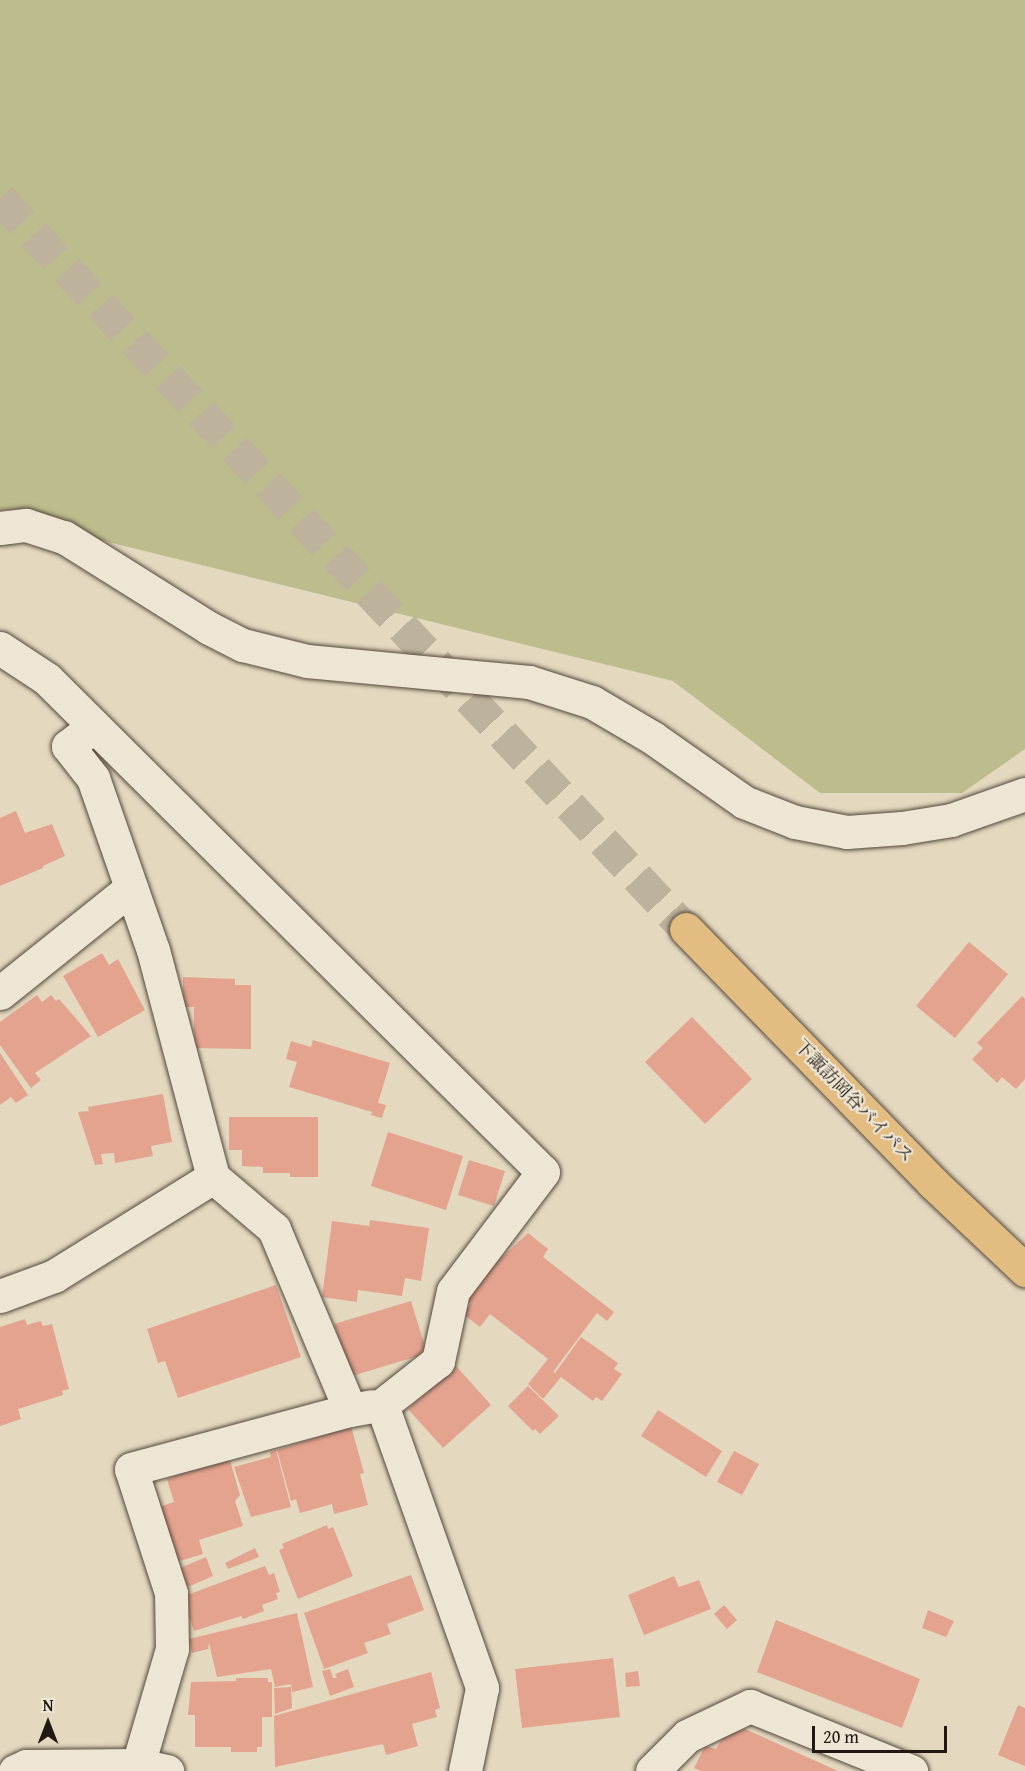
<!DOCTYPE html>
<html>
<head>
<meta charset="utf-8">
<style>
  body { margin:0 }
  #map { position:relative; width:1025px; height:1771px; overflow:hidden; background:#e4d8bf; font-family:"Gentium Book Plus","Noto Serif JP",serif }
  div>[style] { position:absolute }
  .green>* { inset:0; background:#bcbc8c }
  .building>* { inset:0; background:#e4a38f }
  .trunk-tunnel>* { height:33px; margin-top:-16.5px; transform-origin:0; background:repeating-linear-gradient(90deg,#bdb29c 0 33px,transparent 0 49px) }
  .roads { filter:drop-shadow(0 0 2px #53483c) drop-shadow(0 0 2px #53483c) }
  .minor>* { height:33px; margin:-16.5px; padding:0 16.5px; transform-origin:16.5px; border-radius:16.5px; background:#ede6d5 }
  .trunk>* { height:33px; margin:-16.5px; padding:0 16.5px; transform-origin:16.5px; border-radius:16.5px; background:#e2bc80 }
  span { translate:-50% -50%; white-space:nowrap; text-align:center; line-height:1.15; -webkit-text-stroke:4.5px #ede6d5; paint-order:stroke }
  .street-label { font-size:18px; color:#231811 }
  .north { position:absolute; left:18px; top:1693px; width:60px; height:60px; -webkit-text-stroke:4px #ede6d5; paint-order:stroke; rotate:0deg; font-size:16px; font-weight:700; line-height:24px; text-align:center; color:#231811 }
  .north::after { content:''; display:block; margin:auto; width:21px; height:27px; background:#231811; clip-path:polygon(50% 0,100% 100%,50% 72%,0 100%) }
  .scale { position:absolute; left:812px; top:1726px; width:135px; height:27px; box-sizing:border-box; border:3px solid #231811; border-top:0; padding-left:8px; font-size:18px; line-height:21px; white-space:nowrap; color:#231811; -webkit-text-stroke:4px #ede6d5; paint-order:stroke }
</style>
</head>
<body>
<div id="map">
  <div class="green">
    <i style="clip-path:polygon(0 0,1025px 0,1025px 749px,962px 793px,820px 793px,673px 681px,100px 540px,59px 518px,18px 509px,0 510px)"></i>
  </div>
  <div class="building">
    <i style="clip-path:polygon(16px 811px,25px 833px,52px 824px,65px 856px,43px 866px,43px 868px,0 886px,0 818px)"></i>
    <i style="clip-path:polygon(969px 942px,1008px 974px,955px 1038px,916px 1006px)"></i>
    <i style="clip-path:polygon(102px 953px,109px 965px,118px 959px,145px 1010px,98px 1037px,63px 976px)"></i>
    <i style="clip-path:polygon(183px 977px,235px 979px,235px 985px,251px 985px,251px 1049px,194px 1048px,194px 1007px,183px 1007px)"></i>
    <i style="clip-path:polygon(37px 995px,42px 1002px,51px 995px,56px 1001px,59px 999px,91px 1036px,35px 1073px,41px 1080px,31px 1088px,0 1045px,0 1022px)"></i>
    <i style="clip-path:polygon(1022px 996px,1025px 999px,1025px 1079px,1016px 1089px,1002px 1077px,997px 1083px,972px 1059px,983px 1048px,977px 1043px)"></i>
    <i style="clip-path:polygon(692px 1017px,752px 1079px,705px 1124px,645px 1062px)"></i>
    <i style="clip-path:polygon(313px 1040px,390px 1063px,378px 1103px,386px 1105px,382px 1118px,371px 1115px,372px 1112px,289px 1087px,297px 1062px,286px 1059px,291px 1041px,311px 1047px)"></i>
    <i style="clip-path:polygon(0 1053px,28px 1095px,16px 1103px,11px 1097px,0 1105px)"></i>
    <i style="clip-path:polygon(163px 1094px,172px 1142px,151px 1146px,153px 1156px,115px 1163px,114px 1153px,101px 1154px,103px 1164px,95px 1165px,78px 1112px,89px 1111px,88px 1107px)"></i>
    <i style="clip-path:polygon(229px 1117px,318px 1117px,318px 1177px,290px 1177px,290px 1173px,263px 1173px,263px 1167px,242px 1166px,242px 1150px,229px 1150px)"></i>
    <i style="clip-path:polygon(388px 1132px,463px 1156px,446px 1210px,371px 1186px)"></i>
    <i style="clip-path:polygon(469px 1160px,505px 1171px,494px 1206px,458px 1195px)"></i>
    <i style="clip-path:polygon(370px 1220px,429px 1228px,421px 1281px,405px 1278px,402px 1296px,358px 1290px,357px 1302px,322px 1297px,332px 1221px,369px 1226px)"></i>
    <i style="clip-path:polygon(528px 1233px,548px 1249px,543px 1257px,614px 1312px,607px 1321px,597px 1313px,553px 1372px,555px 1373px,581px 1337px,618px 1363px,614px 1369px,622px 1374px,602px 1401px,596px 1397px,593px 1401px,561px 1377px,543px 1399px,528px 1384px,548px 1359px,490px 1314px,480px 1327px,463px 1314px,471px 1303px,464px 1298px,484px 1274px)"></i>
    <i style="clip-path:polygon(276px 1285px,301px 1357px,178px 1398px,165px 1361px,158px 1363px,147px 1329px)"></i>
    <i style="clip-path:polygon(411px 1301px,425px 1347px,418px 1356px,352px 1376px,334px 1324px)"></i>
    <i style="clip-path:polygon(25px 1319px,27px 1325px,41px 1321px,43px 1326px,52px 1324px,69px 1389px,62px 1391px,63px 1395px,18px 1409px,21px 1419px,0 1426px,0 1327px)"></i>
    <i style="clip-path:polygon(456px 1366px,491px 1405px,443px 1448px,408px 1409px)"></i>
    <i style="clip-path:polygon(528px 1386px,559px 1416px,540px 1434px,535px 1429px,533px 1431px,508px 1406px)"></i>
    <i style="clip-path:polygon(658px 1410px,722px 1451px,706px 1477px,641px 1436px)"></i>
    <i style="clip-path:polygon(351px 1426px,364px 1473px,360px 1474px,368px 1505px,334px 1514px,332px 1504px,300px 1513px,296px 1499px,291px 1501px,277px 1450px)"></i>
    <i style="clip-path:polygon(276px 1450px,291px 1507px,251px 1517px,234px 1467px,271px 1457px,270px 1452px)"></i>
    <i style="clip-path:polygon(734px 1451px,759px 1464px,742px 1495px,717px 1482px)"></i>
    <i style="clip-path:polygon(229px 1457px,240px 1495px,235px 1501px,243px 1526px,199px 1540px,203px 1554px,170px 1564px,153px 1509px,174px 1502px,167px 1479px)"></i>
    <i style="clip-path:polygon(327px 1525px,328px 1529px,333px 1527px,353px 1576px,298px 1599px,279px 1550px,284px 1548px,282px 1544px)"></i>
    <i style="clip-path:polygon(255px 1548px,259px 1557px,228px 1569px,225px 1563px)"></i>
    <i style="clip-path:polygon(206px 1557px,213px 1576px,188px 1587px,180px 1568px)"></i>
    <i style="clip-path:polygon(265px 1566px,269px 1575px,274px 1573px,280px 1592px,276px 1593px,278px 1599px,262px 1605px,264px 1611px,243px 1619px,241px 1616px,194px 1631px,182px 1597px)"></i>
    <i style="clip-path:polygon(411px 1575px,424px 1610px,387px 1624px,391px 1634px,364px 1643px,368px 1653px,324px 1669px,304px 1613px)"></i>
    <i style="clip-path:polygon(674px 1576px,679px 1587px,699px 1580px,711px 1609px,644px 1635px,628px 1595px)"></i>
    <i style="clip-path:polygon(724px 1605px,737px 1620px,727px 1629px,714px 1614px)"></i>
    <i style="clip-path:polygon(928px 1610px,954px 1621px,946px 1637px,922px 1628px)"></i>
    <i style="clip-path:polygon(297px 1613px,313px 1687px,292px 1692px,291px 1684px,275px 1687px,271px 1669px,217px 1677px,209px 1643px,208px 1649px,192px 1653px,189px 1639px)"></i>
    <i style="clip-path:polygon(776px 1620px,920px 1679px,902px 1728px,757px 1672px)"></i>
    <i style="clip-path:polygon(613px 1658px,620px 1717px,522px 1728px,515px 1669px)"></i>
    <i style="clip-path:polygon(330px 1669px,333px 1678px,337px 1678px,335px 1674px,348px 1669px,354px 1687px,330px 1696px,322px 1671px)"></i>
    <i style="clip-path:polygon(638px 1671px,640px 1686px,626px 1687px,625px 1673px)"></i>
    <i style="clip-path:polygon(431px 1672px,440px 1708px,435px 1710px,437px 1717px,412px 1724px,418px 1746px,386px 1755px,383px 1744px,275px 1767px,274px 1716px)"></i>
    <i style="clip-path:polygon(236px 1678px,268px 1678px,268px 1682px,272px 1682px,272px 1717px,262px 1717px,262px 1747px,257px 1747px,257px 1752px,231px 1752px,231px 1747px,195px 1747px,195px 1715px,188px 1715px,191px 1682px,236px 1681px)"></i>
    <i style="clip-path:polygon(291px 1687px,292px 1708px,275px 1714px,274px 1688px)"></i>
    <i style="clip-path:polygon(1018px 1705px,1025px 1708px,1025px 1766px,998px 1755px)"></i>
    <i style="clip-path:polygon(745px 1729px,838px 1771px,701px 1771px,694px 1768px,705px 1746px,716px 1749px,723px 1737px)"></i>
  </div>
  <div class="trunk-tunnel">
    <i style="left:0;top:198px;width:1002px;rotate:46.82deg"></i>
  </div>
  <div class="roads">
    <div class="minor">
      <i style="left:0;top:528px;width:26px;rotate:-7deg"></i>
      <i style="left:26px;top:525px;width:40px;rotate:18deg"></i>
      <i style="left:64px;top:537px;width:171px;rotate:32.1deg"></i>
      <i style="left:209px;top:628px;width:38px;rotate:27deg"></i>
      <i style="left:243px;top:645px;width:66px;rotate:14deg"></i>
      <i style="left:307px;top:661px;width:223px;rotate:5.4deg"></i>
      <i style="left:529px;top:682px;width:66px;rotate:17.6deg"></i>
      <i style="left:592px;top:702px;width:71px;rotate:30.5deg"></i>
      <i style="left:653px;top:738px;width:111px;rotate:35.1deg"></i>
      <i style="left:744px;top:802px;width:55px;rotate:21.4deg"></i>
      <i style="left:795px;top:822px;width:53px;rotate:10.9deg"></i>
      <i style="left:847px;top:832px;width:55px;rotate:-4.2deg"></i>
      <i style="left:902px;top:828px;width:50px;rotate:-9.3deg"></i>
      <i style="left:951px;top:820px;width:78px;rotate:-19.4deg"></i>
      <i style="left:0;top:648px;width:56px;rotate:33.4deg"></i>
      <i style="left:47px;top:679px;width:699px;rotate:44.83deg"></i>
      <i style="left:543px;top:1172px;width:149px;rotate:127.1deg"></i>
      <i style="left:453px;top:1291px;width:72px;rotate:102.1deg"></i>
      <i style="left:438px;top:1361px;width:71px;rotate:141.8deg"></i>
      <i style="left:382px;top:1405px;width:300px;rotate:70.5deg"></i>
      <i style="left:482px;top:1688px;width:85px;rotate:101.6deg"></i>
      <i style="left:94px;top:726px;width:33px;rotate:142deg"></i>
      <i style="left:68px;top:746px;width:41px;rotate:52deg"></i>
      <i style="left:93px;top:778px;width:182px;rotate:70.8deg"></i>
      <i style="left:153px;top:950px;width:235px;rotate:75.2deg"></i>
      <i style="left:213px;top:1177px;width:80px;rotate:40.4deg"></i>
      <i style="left:274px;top:1229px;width:196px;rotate:67.2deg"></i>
      <i style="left:0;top:993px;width:168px;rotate:-38.7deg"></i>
      <i style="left:0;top:1296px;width:58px;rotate:-20.3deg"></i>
      <i style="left:54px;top:1276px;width:187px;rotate:-31.9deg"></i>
      <i style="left:138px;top:1765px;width:121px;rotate:-73.7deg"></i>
      <i style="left:172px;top:1649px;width:56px;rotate:-91deg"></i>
      <i style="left:171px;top:1593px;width:130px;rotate:-107.9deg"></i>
      <i style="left:131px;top:1469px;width:227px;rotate:-15.1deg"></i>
      <i style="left:350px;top:1410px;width:22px;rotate:-10deg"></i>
      <i style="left:15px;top:1771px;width:12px;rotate:-24deg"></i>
      <i style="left:26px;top:1766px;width:112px;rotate:-0.5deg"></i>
      <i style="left:138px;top:1765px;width:30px;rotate:12deg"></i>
      <i style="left:652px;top:1771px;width:49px;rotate:-45deg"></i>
      <i style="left:687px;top:1736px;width:70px;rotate:-25.5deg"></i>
      <i style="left:750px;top:1706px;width:174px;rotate:22deg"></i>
    </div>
    <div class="trunk">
      <i style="left:686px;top:929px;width:354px;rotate:45.8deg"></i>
      <i style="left:933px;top:1183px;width:127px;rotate:43.4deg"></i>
    </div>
  </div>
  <div class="street-label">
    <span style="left:854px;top:1101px;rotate:46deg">下諏訪岡谷バイパス</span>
  </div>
  <div class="north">N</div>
  <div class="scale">20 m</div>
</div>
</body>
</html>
